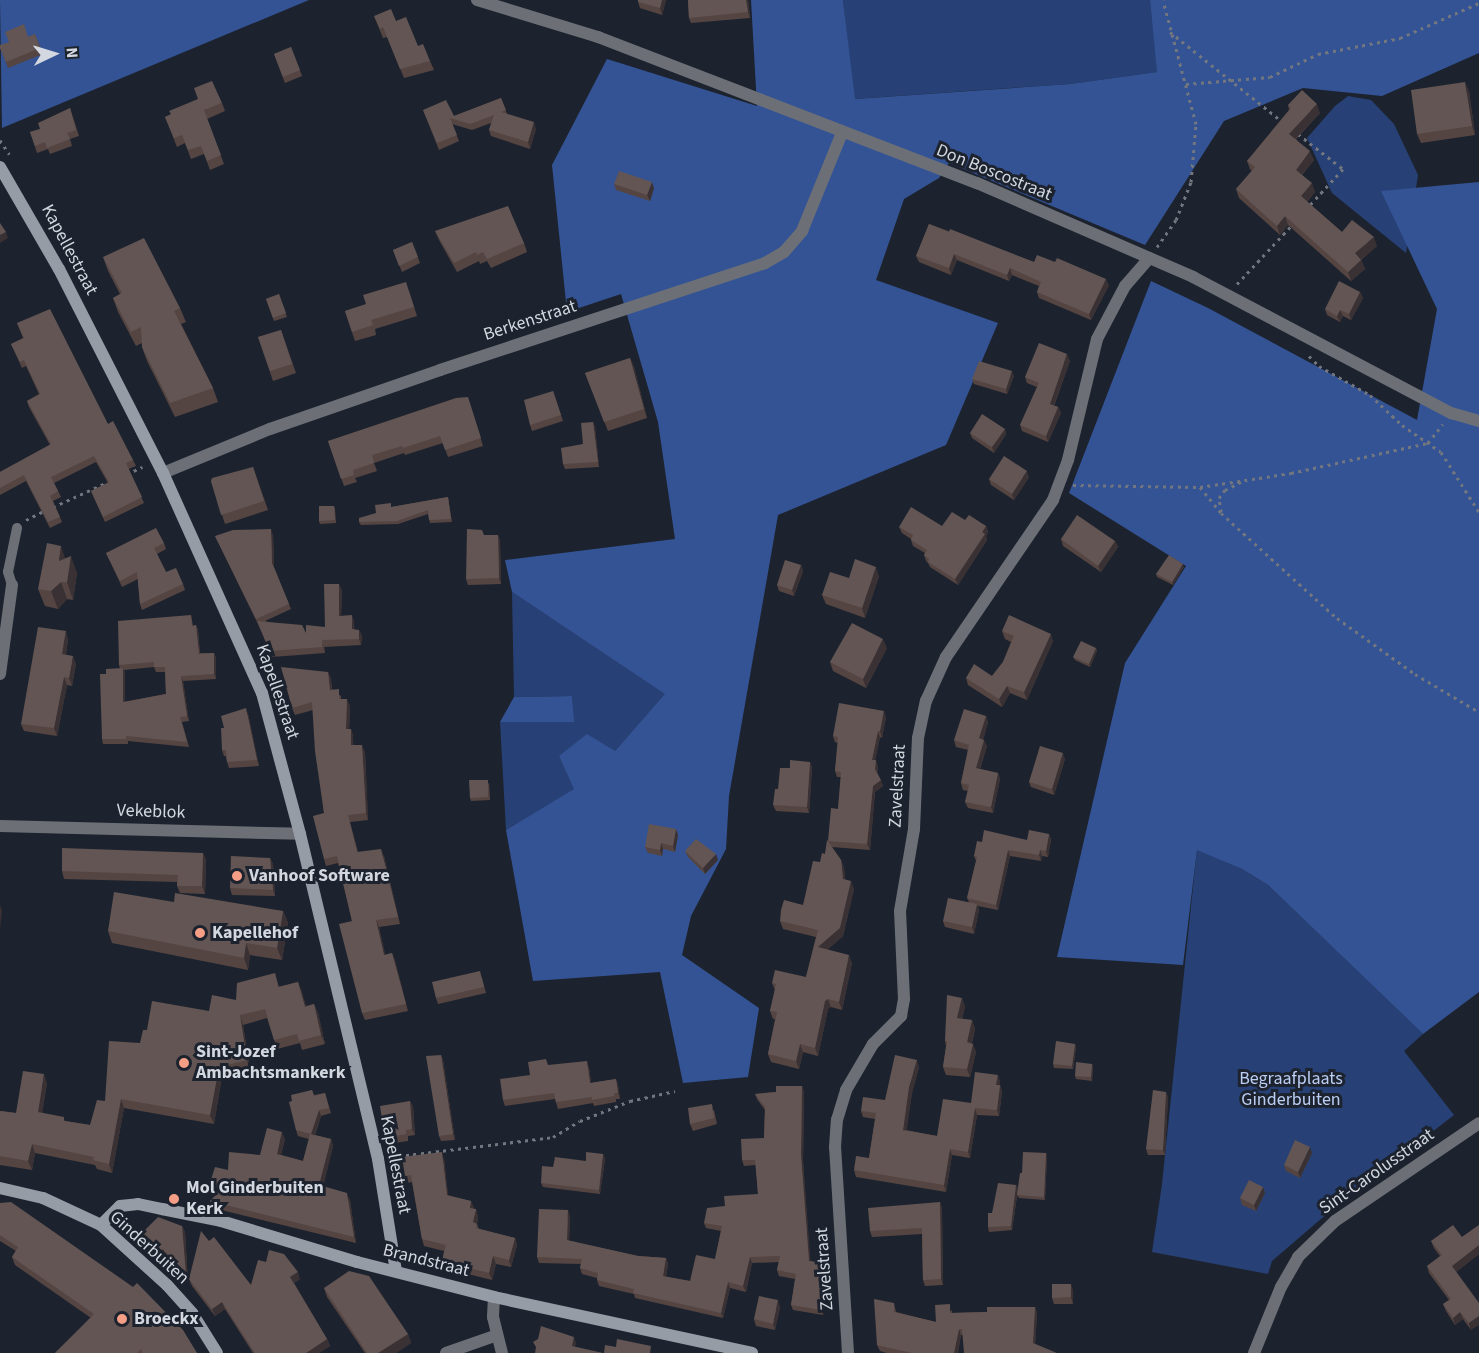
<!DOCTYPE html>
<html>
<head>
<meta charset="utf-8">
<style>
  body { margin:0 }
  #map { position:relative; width:1479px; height:1353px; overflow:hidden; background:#1d232e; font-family:"Source Sans 3",sans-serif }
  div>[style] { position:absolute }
  .green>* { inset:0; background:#274075 }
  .forest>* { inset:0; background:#345395 }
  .path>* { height:3px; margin-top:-1.5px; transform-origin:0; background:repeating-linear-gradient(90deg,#71767f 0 3px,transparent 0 7.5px) }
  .lane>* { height:10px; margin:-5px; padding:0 5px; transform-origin:5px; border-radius:5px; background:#6c7076 }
  .street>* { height:12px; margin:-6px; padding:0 6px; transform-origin:6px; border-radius:6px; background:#6c7076 }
  .secondary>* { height:12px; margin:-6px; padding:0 6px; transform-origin:6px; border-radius:6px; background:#969ca6 }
  .wall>* { inset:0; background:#554542 }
  .shaded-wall>* { inset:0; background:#393133 }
  .building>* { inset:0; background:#625553 }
  .dots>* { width:16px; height:16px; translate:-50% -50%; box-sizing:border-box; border:3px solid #1d232e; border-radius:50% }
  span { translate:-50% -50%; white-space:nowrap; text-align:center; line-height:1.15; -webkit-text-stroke:6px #1d232e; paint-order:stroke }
  .street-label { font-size:18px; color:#d3d7df }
  .poi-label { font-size:18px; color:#d3d7df; font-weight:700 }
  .left { translate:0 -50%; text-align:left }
  .park-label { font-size:18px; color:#bbcef4 }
  .north { position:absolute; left:24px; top:24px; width:60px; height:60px; -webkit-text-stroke:4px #1d232e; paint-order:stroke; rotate:86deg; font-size:16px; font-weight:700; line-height:24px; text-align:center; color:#d3d7df }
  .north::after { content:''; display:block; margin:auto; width:21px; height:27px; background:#d3d7df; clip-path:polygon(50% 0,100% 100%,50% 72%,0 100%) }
</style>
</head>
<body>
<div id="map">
  <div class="green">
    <i style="clip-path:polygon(843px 0,1150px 0,1158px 72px,1070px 84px,854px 99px)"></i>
    <i style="clip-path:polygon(1348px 96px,1371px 100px,1394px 124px,1418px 175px,1406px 253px,1332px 193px,1307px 138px,1335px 106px)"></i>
    <i style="clip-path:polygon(512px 592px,666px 694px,615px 751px,559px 756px,575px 789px,506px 830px,500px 722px,573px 722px,572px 696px,514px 697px)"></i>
    <i style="clip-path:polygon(1197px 849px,1242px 869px,1268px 885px,1423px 1034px,1404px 1051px,1454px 1115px,1329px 1212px,1272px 1261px,1268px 1274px,1152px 1252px,1162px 1184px)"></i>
  </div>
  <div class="forest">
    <i style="clip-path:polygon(0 0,309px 0,2px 128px)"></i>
    <i style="clip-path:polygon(751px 0,843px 0,855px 99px,1070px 84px,1157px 72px,1150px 0,1479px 0,1479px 53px,1382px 96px,1303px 88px,1224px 121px,1145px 245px,949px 163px,939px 178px,904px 199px,876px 280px,998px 323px,946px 445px,778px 515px,729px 796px,726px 849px,691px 916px,682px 955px,759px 1008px,748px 1077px,683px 1083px,660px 972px,533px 981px,506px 830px,574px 789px,559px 756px,587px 734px,615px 751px,665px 694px,512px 592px,505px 560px,675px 539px,658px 422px,621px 294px,567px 312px,552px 165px,607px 59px,757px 106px)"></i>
    <i style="clip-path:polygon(1479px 182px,1479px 992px,1423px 1034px,1268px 885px,1242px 869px,1197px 850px,1183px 965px,1057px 957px,1125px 663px,1186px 566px,1069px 493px,1151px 281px,1208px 308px,1417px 420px,1437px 309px,1381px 191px)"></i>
    <i style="clip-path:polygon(572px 696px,574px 722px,500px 722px,514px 697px)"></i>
  </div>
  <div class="path">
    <i style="left:1170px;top:32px;width:146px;rotate:38.6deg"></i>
    <i style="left:1186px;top:84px;width:84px;rotate:-4.8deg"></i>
    <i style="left:1270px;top:77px;width:53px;rotate:-25.6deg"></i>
    <i style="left:1318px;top:54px;width:84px;rotate:-11deg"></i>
    <i style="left:1400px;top:38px;width:86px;rotate:-23.9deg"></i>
    <i style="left:1298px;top:134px;width:57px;rotate:37.9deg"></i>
    <i style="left:1343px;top:169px;width:52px;rotate:132.6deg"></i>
    <i style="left:0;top:140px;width:17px;rotate:57deg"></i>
    <i style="left:1157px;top:247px;width:33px;rotate:-55deg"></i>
    <i style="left:1176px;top:220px;width:41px;rotate:-68.5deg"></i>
    <i style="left:1191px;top:182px;width:58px;rotate:-85.1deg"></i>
    <i style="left:1196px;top:124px;width:128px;rotate:-104.9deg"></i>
    <i style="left:1237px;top:284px;width:81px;rotate:-47deg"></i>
    <i style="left:1309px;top:356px;width:14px;rotate:45deg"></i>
    <i style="left:1319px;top:366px;width:59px;rotate:29.6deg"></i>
    <i style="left:1370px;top:395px;width:44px;rotate:43.2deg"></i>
    <i style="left:1402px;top:425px;width:47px;rotate:34.7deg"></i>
    <i style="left:1441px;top:452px;width:71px;rotate:57.7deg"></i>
    <i style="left:127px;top:474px;width:17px;rotate:-25deg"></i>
    <i style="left:1073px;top:485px;width:127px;rotate:0.9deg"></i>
    <i style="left:1200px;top:487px;width:92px;rotate:-8.7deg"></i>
    <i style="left:1291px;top:473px;width:140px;rotate:-12.4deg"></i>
    <i style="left:1428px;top:443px;width:24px;rotate:-52deg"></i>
    <i style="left:1200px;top:487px;width:33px;rotate:51deg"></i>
    <i style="left:1221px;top:513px;width:156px;rotate:42.2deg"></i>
    <i style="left:1337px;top:618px;width:96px;rotate:35.7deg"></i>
    <i style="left:1415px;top:674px;width:74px;rotate:30.7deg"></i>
    <i style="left:53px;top:507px;width:63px;rotate:-24.5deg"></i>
    <i style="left:1221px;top:512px;width:14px;rotate:-98deg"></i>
    <i style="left:1219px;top:498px;width:10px;rotate:-53deg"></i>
    <i style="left:1225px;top:490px;width:18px;rotate:-27deg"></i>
    <i style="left:26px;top:520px;width:20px;rotate:-27deg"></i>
    <i style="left:391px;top:1157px;width:163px;rotate:-7deg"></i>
    <i style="left:553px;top:1137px;width:31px;rotate:-31deg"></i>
    <i style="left:580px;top:1121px;width:54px;rotate:-21.8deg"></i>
    <i style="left:630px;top:1101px;width:46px;rotate:-12.5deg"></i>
  </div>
  <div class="lane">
    <i style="left:12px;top:585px;width:14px;rotate:-107deg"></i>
    <i style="left:8px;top:572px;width:45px;rotate:-78.4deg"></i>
  </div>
  <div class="street">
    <i style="left:477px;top:0;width:127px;rotate:17deg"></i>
    <i style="left:598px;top:37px;width:406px;rotate:21.1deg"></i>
    <i style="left:977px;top:183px;width:236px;rotate:23.5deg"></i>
    <i style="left:1193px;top:277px;width:292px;rotate:27.8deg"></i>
    <i style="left:1451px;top:413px;width:29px;rotate:16deg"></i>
    <i style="left:163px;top:473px;width:116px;rotate:-22.4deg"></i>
    <i style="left:270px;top:429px;width:180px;rotate:-19.1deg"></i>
    <i style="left:440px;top:370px;width:342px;rotate:-18.2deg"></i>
    <i style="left:765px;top:263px;width:22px;rotate:-30deg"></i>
    <i style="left:784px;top:252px;width:28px;rotate:-49deg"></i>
    <i style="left:802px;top:231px;width:106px;rotate:-67.8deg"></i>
    <i style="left:0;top:674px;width:90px;rotate:-82.3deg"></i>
    <i style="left:0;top:826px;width:300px;rotate:1.5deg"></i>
    <i style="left:494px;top:1297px;width:20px;rotate:93deg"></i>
    <i style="left:493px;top:1317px;width:37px;rotate:76deg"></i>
    <i style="left:446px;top:1353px;width:54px;rotate:-19.4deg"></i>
    <i style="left:848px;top:1353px;width:206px;rotate:-93.6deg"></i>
    <i style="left:835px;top:1147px;width:27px;rotate:-86deg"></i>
    <i style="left:837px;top:1120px;width:31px;rotate:-73deg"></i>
    <i style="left:846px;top:1090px;width:53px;rotate:-59.6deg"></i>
    <i style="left:873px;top:1044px;width:40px;rotate:-45deg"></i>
    <i style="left:901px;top:1016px;width:17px;rotate:-80deg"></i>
    <i style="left:904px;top:999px;width:88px;rotate:-92.6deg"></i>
    <i style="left:900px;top:911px;width:83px;rotate:-80.3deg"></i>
    <i style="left:914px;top:829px;width:91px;rotate:-87.5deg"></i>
    <i style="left:918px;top:738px;width:38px;rotate:-78deg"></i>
    <i style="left:926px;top:701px;width:48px;rotate:-65.6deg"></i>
    <i style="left:946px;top:657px;width:190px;rotate:-55.7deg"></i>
    <i style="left:1053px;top:500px;width:43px;rotate:-69.4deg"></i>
    <i style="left:1068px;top:460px;width:124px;rotate:-76.5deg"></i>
    <i style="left:1097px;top:339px;width:60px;rotate:-62.2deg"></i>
    <i style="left:1125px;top:286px;width:37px;rotate:-49deg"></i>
    <i style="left:1254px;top:1353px;width:71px;rotate:-67.8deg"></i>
    <i style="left:1281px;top:1287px;width:34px;rotate:-60deg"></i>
    <i style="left:1298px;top:1257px;width:52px;rotate:-44.2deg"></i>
    <i style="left:1335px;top:1221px;width:174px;rotate:-34.2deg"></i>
  </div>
  <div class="secondary">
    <i style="left:0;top:167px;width:118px;rotate:60deg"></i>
    <i style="left:59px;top:269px;width:229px;rotate:63deg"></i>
    <i style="left:163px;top:473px;width:241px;rotate:65.8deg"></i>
    <i style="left:262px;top:693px;width:146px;rotate:74.9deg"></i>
    <i style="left:300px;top:834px;width:334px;rotate:76.5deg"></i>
    <i style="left:378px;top:1159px;width:114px;rotate:80.9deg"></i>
    <i style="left:0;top:1188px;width:44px;rotate:13.1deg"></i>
    <i style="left:43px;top:1198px;width:64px;rotate:25deg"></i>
    <i style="left:101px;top:1225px;width:89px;rotate:42.3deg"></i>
    <i style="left:167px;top:1285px;width:38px;rotate:48deg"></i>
    <i style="left:192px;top:1313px;width:47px;rotate:58deg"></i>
    <i style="left:101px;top:1225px;width:27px;rotate:-45deg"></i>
    <i style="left:120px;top:1206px;width:18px;rotate:-6deg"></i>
    <i style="left:138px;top:1204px;width:25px;rotate:12deg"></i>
    <i style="left:162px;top:1209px;width:60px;rotate:11.5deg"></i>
    <i style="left:221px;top:1221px;width:142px;rotate:16.8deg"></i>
    <i style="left:357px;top:1262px;width:141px;rotate:14.3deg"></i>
    <i style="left:494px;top:1297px;width:264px;rotate:12.2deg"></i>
  </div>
  <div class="wall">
    <i style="clip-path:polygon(638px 0,666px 0,662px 15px,640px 8px,638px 2px)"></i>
    <i style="clip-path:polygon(688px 0,748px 0,750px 18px,691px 23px,689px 18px)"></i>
    <i style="clip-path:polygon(374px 16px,396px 21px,430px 61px,434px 70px,404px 78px,387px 37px,383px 38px)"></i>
    <i style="clip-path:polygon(35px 34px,43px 54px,8px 68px,0 48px)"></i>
    <i style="clip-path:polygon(291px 47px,302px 76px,285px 83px,274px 54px)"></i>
    <i style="clip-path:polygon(1469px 91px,1475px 135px,1421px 143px,1417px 134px)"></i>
    <i style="clip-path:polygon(501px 98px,507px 114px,536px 129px,530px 149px,491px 136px,489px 130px,491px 123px,472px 130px,452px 124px,459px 141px,439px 150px,423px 110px,454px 116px)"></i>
    <i style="clip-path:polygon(222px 103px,225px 111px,207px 119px,224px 164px,210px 170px,204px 154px,191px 159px,185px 143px,177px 147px,165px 117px)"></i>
    <i style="clip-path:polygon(1288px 105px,1320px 113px,1296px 139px,1314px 160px,1302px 175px,1315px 192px,1307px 202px,1342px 232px,1377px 246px,1361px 260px,1365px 269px,1351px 281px,1288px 225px,1280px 235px,1239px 198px,1236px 189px,1252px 171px,1250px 169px,1247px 161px,1289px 110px)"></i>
    <i style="clip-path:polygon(70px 108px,79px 136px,70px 139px,72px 146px,50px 154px,48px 149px,37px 153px,30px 132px,40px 129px)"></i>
    <i style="clip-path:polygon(614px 184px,654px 188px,650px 201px,616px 190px)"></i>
    <i style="clip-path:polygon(929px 224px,1034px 262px,1109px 285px,1091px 320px,1039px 298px,1037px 292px,1039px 286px,1012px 275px,1009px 281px,957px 260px,951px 275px,919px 262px,916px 256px)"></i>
    <i style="clip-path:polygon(435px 231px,524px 243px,527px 252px,491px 268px,487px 261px,480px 264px,479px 261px,457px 272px,439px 240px)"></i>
    <i style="clip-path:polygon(412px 242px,420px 263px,402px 272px,393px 250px)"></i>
    <i style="clip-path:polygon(103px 257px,180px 308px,186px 322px,181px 324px,213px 388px,218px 402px,175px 417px,147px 361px,142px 347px,142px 343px,136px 346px,118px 312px,113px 298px,120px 294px,108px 271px)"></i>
    <i style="clip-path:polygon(409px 291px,417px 316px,375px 329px,376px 335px,355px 341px,345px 311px)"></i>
    <i style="clip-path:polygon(1360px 292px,1363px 298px,1351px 320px,1343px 316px,1340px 322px,1327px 315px,1325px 309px)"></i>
    <i style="clip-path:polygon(279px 294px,287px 317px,274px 321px,266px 299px)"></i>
    <i style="clip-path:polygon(17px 323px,108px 424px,133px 460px,136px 466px,128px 469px,144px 503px,105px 522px,91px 491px,108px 483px,96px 462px,54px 483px,61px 497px,53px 501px,62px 522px,50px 528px,26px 481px,0 495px,0 472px,50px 445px,29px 407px,27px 401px,39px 394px,26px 366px,22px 368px,11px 344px,23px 338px)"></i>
    <i style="clip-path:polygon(281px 330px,296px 373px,273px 381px,258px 337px)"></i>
    <i style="clip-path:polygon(630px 358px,634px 367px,647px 418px,608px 431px,585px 373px)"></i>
    <i style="clip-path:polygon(1070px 361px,1054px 406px,1058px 407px,1061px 413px,1048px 442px,1022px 431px,1020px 425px,1037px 387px,1027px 383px,1025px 377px)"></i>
    <i style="clip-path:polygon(1014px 376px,1007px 394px,974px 384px,972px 379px)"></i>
    <i style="clip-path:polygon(553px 391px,563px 421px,532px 431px,530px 425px)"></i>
    <i style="clip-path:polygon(470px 404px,483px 446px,448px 457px,443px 443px,405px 455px,404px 453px,374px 463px,377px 471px,355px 478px,357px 482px,344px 486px,328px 441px)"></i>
    <i style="clip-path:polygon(593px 422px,595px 427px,599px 467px,565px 469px,563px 464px,583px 444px)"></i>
    <i style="clip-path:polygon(1005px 429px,1006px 434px,994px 453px,972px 438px,970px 433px)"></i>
    <i style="clip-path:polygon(253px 467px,268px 510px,225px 524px,211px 481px)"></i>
    <i style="clip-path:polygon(1029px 477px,1014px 500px,991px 485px,989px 479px)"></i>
    <i style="clip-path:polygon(448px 497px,452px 522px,430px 523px,428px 514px,398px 524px,361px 525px,359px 522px,392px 507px)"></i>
    <i style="clip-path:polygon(334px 506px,335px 509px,336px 523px,320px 524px,319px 521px)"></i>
    <i style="clip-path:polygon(965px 520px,986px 526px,988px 532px,986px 536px,987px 540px,958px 585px,930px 567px,928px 563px,926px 561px,924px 555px,925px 553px,913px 546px,911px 540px,911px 539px,902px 533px,899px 527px,942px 526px)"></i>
    <i style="clip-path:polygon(273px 535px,274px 567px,291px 609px,265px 621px,306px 633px,325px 627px,342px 590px,341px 616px,354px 621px,354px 630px,359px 630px,362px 636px,361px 645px,324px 647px,325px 653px,272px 657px,258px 624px,215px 536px)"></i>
    <i style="clip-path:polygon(484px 535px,498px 535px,500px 541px,501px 584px,468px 585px,466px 579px)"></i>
    <i style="clip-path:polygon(1061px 539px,1115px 541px,1118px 547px,1101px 572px,1063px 546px)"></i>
    <i style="clip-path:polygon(164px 543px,166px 549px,157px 554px,166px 572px,183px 584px,185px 590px,142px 610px,140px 604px,138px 579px,122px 587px,106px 553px)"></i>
    <i style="clip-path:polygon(65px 558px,77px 573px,73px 600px,67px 599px,58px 609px,45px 606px,38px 589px)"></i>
    <i style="clip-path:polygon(801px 565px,803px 571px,794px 596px,779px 591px,777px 585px)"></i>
    <i style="clip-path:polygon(1184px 567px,1173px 585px,1157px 577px,1156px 574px)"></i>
    <i style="clip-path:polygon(879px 576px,865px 618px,826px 604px,822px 595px,849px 578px)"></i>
    <i style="clip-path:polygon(evenodd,191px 615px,193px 626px,196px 625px,198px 630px,200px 653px,214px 653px,216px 658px,216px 679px,183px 681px,189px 721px,182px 722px,189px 747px,128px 741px,128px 744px,103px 744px,102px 739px,106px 674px,120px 669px,119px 665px,191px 615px,154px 667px,156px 672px,165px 672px,166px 694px,125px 702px,125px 673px,124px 670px,154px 667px)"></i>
    <i style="clip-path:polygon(1002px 631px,1053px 641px,1027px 700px,1010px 693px,1002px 707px,968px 685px,966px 678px,992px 676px,1003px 662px,1011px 642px,1005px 639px)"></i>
    <i style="clip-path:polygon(68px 639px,66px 655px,76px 664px,72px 686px,67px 685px,57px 736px,24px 731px,21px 724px)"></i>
    <i style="clip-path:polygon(887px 648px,866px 688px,833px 671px,830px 662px)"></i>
    <i style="clip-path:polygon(1096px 648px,1097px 651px,1090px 667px,1075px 660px,1073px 657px)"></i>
    <i style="clip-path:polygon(328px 672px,331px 679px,332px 689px,341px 696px,341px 699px,350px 706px,349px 729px,351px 729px,353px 736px,353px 745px,365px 752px,368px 820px,350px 822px,358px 852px,384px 856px,400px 924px,379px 927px,385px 955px,392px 953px,395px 961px,408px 1011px,365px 1020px,362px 1013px,352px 921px,338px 863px,326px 866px,324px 859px,324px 813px,313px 710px,295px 715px,292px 708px)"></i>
    <i style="clip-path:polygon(248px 714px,259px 766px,229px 768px,227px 762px,226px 756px,224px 756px,222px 750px,224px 728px)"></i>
    <i style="clip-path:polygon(986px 716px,988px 722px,983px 740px,987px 746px,980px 769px,998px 773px,1000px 779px,993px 813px,968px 808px,965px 802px,968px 791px,963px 790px,961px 783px,968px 750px,956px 747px,954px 740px)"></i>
    <i style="clip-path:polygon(886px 717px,882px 738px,880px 737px,875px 760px,878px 767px,877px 773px,883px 786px,875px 792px,870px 850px,832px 847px,841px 860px,844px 868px,845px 879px,854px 889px,843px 936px,827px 950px,852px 963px,842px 1010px,831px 1007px,828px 1009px,818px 1056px,803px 1052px,799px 1069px,771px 1062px,768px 1054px,775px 1019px,773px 1019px,770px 1011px,775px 990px,772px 983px,806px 977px,816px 937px,783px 929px,780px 921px,803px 905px,820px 862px,825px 854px,828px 841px,838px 809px,841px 777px,837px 777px,835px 771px,838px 743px,835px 742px,833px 736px)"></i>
    <i style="clip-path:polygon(1065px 759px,1054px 795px,1031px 787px,1029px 782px)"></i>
    <i style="clip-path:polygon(810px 762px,812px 768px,809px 813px,776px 811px,773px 805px,778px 789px)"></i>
    <i style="clip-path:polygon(489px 783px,490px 800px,471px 801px,470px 798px)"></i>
    <i style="clip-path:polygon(676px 829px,678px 835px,675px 852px,663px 849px,662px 856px,648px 853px,645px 847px)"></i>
    <i style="clip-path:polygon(1049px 834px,1051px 840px,1048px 857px,1042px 856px,1041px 861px,1010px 856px,998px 910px,978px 906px,979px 910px,974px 934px,945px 927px,943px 921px,969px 902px,967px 898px,976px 861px,974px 856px,982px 842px,1027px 840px)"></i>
    <i style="clip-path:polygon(685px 851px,718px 860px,705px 874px,688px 857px)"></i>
    <i style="clip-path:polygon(203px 853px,206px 860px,205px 894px,180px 893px,177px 886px,177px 882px,64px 879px,62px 871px)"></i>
    <i style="clip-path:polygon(270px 858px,273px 864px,275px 896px,232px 895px,230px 888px)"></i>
    <i style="clip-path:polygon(174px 902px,283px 911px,288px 923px,282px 960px,250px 955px,248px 970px,112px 943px,108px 931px)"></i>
    <i style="clip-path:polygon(275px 973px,279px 987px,298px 982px,306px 1006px,314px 1004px,318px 1013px,325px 1044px,302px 1050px,300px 1043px,277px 1049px,267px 1018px,243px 1025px,250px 1069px,222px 1076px,214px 1124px,124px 1108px,112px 1173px,97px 1169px,95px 1165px,35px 1153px,32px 1170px,0 1165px,0 1111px,16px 1113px,47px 1083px,42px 1113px,66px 1121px,90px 1125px,140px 1043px,147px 1030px,209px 1011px,236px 1000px)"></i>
    <i style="clip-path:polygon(482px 978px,486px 993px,438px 1004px,436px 998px)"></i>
    <i style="clip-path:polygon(965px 1006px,962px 1019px,972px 1020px,975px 1029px,972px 1043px,976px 1052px,970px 1077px,946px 1075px,943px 1067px,946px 1046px,945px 1041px)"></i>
    <i style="clip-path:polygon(1075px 1044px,1076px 1047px,1073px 1069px,1054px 1068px,1053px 1064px)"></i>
    <i style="clip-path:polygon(441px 1055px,443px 1060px,455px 1140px,441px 1141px,439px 1136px)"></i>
    <i style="clip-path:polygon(1092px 1064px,1093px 1067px,1092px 1081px,1076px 1079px,1075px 1076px)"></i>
    <i style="clip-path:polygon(549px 1065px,589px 1067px,591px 1083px,616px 1079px,618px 1085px,620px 1099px,616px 1099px,616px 1102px,594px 1106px,593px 1103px,558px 1109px,555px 1099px,505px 1106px,503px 1100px)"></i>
    <i style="clip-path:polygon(919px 1067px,912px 1093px,906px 1130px,937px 1136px,971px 1103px,1000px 1081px,999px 1085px,1000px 1085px,1002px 1092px,999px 1116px,977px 1115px,970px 1158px,952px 1155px,946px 1192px,856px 1177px,854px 1170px,869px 1158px,875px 1119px,863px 1117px,861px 1111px,885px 1100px)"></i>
    <i style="clip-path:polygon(802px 1086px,804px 1092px,803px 1161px,810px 1261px,828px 1264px,830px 1269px,823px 1315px,793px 1310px,791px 1305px,795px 1279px,779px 1276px,777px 1270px,779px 1262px,752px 1263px,746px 1292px,730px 1288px,723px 1318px,635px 1298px,634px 1294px,599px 1286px,597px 1280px,597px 1278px,582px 1274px,580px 1268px,581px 1264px,539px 1263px,537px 1257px,570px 1216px,569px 1241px,638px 1256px,666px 1258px,668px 1264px,666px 1277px,690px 1281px,715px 1259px,721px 1231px,706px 1228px,704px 1223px,725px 1206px,758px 1194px,756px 1165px,744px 1166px,742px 1160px,764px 1138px,765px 1110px,757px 1099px,755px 1094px,776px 1092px)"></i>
    <i style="clip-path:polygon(312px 1090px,314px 1095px,325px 1093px,331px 1113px,321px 1116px,315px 1135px,331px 1139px,333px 1146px,323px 1186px,350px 1200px,356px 1243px,213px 1208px,210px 1201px,215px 1196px,211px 1195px,208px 1189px,228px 1170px,260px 1155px,285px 1139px,281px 1155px,303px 1161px,309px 1139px,298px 1136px,296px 1130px,292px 1101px)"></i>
    <i style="clip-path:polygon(1166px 1092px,1168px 1097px,1165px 1155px,1148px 1155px,1146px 1149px)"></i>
    <i style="clip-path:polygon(410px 1101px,413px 1107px,415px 1135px,408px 1136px,408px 1141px,388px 1144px,385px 1138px)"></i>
    <i style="clip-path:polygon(714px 1110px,717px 1124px,693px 1131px,690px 1124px)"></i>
    <i style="clip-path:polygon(1046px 1153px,1047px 1156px,1045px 1200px,1019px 1198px,1017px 1195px,1022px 1173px)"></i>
    <i style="clip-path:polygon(1312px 1153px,1300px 1178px,1286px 1171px,1284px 1165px)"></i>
    <i style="clip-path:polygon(603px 1154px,605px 1159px,600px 1194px,543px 1187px,541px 1183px,553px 1167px,586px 1161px)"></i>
    <i style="clip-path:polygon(444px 1159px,448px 1196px,471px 1201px,474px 1209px,476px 1209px,478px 1217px,477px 1224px,479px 1229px,515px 1238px,517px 1245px,511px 1267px,496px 1264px,492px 1280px,444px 1268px,442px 1261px,444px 1251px,424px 1246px,422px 1239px,412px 1182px,407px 1183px,405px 1176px)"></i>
    <i style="clip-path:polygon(1016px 1185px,1018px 1189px,1012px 1230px,989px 1232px,988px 1227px,992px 1213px)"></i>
    <i style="clip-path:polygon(1263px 1187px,1265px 1193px,1256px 1211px,1242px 1205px,1240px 1198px)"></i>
    <i style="clip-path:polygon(940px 1202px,942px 1209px,943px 1285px,925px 1286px,923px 1280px,922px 1234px,872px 1237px,870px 1231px)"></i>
    <i style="clip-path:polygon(0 1203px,197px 1353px,55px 1353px,91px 1318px,15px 1265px,12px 1257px,16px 1251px,0 1241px)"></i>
    <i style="clip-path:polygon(1479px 1225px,1479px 1254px,1456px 1272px,1471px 1330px,1463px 1319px,1455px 1325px,1446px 1311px,1443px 1304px,1449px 1300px,1429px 1273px,1427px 1266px,1440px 1256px,1434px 1248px,1431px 1241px,1462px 1237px)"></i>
    <i style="clip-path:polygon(182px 1226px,185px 1232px,188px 1282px,166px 1255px,163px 1257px,145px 1238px,143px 1232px)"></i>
    <i style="clip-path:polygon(209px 1241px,251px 1285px,300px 1279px,294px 1283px,327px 1339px,330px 1346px,319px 1353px,253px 1353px,225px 1309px,215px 1316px,192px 1286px,189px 1279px)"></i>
    <i style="clip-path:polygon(324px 1288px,408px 1334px,411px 1343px,396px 1353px,365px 1353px,327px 1297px)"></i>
    <i style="clip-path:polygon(1073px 1290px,1073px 1304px,1054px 1304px,1052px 1298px)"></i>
    <i style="clip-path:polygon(894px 1303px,896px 1312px,936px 1322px,952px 1310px,952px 1313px,987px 1312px,1035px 1307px,1037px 1313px,1035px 1344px,961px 1335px,958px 1353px,887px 1353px,880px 1351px,877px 1345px)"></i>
    <i style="clip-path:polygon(780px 1307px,775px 1330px,756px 1326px,754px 1319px)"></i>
  </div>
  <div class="shaded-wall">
    <i style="clip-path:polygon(662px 0,666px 0,662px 15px,660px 8px)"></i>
    <i style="clip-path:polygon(746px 0,748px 0,750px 18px,748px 12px)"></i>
    <i style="clip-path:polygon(1465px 82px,1469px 91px,1475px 135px,1472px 126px)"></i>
    <i style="clip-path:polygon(1317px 104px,1320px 113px,1292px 142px,1289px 134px)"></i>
    <i style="clip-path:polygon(534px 122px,536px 129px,530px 149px,528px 142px)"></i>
    <i style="clip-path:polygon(1310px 151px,1314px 160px,1299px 178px,1296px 170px)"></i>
    <i style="clip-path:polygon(652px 182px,654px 188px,650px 201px,647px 195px)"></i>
    <i style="clip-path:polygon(1312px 183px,1315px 192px,1304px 205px,1301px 196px)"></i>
    <i style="clip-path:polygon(1285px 216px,1288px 225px,1280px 235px,1277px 226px)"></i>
    <i style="clip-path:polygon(6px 232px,8px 238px,0 243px,0 235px)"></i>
    <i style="clip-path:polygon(1374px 237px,1377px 246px,1358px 262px,1355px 253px)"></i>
    <i style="clip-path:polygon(954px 254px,957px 260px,951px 275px,949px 268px)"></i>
    <i style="clip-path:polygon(1361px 260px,1365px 269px,1351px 281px,1348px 272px)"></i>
    <i style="clip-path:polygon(1010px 268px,1012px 275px,1009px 281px,1007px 275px)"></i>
    <i style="clip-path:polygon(1106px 279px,1109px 285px,1091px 320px,1089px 314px)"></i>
    <i style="clip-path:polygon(1360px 292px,1363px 298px,1351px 320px,1349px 314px)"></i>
    <i style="clip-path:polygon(1340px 310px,1343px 316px,1340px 322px,1337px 316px)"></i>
    <i style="clip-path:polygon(1067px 354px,1070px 361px,1052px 410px,1050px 404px)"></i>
    <i style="clip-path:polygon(630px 358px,634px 367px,647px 418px,644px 409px)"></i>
    <i style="clip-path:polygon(1012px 371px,1014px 376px,1007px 394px,1006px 389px)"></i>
    <i style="clip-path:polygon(1058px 407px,1061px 413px,1048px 442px,1046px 436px)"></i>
    <i style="clip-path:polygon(593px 422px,595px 427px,599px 467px,598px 462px)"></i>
    <i style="clip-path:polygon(1005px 429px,1006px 434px,994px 453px,992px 447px)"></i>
    <i style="clip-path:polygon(1027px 471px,1029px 477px,1014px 500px,1012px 494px)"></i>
    <i style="clip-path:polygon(986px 526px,988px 532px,986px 536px,987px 540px,958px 585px,955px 579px)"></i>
    <i style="clip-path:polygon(271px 529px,273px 535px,274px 568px,272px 563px)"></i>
    <i style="clip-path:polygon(498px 535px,500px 541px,501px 584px,499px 578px)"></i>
    <i style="clip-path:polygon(1115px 541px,1118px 547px,1101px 572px,1098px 566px)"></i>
    <i style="clip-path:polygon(61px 546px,67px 564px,59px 561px)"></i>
    <i style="clip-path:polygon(71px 556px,77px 573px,73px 600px,67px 582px)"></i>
    <i style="clip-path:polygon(1183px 564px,1184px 567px,1173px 585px,1172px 582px)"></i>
    <i style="clip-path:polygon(801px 565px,803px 571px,794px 596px,792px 590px)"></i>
    <i style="clip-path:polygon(876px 567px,879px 576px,865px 618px,862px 608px)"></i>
    <i style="clip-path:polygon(61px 582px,67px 599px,58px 609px,51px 591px)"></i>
    <i style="clip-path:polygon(339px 584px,342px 590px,341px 622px,339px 616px)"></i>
    <i style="clip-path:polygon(352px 615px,354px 621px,355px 636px,352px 629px)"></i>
    <i style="clip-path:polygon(196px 625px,198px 630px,200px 659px,199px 654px)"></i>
    <i style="clip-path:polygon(359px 630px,362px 636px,361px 645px,359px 639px)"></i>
    <i style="clip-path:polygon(66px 631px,68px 639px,65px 662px,62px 654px)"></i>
    <i style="clip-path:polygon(1051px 634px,1053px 641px,1027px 700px,1024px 692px)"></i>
    <i style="clip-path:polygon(883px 639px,887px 648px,866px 688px,863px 679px)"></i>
    <i style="clip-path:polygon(1096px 648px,1097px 651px,1090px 667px,1089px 664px)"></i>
    <i style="clip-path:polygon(214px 653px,216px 658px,216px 679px,214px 674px)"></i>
    <i style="clip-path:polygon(73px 656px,76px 664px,72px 686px,69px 678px)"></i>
    <i style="clip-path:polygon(123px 668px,125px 673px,125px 707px,123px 702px)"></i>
    <i style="clip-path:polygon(328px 672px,331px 679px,332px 697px,330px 690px)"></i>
    <i style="clip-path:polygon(181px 676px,183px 681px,189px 721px,187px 716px)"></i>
    <i style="clip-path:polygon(64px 677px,67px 685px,57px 736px,54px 728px)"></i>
    <i style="clip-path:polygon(1007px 686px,1010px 693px,1002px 707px,999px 699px)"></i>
    <i style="clip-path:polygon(347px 699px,350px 706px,349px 736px,346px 729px)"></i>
    <i style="clip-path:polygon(246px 708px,248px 714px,259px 766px,257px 760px)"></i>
    <i style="clip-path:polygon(884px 711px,886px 717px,882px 738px,880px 731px)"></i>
    <i style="clip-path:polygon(986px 716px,988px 722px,982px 744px,979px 738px)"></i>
    <i style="clip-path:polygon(351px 729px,353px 736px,354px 752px,351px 745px)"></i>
    <i style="clip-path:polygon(878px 731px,880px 737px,874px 766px,872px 760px)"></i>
    <i style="clip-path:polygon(984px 740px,987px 746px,978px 774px,976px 768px)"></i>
    <i style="clip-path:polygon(362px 745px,365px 752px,368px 820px,366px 813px)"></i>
    <i style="clip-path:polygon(1063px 753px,1065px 759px,1054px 795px,1052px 789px)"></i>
    <i style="clip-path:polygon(876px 760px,878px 767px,877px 775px,875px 769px)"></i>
    <i style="clip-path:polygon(810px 762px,812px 768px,809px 813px,807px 807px)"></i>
    <i style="clip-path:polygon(998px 773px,1000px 779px,993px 813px,991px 807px)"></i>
    <i style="clip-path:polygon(881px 780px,883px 786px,875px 792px,870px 850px,867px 844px,873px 786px)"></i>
    <i style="clip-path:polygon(676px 829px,678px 835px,675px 852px,673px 846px)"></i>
    <i style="clip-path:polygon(1049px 834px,1051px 840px,1048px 857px,1046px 851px)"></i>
    <i style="clip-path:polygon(661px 843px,663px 849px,662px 856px,660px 850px)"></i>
    <i style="clip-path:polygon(381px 849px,384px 856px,400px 924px,398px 917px)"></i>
    <i style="clip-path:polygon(1008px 850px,1010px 856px,998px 910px,996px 905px)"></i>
    <i style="clip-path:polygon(1040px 850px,1042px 856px,1041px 861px,1039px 855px)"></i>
    <i style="clip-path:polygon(203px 853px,206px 860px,205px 894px,202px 886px)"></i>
    <i style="clip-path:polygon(716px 854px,718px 860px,705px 874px,703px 868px)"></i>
    <i style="clip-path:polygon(270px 858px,273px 864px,275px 896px,273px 890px)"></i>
    <i style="clip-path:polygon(841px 860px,844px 868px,846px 887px,843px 879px)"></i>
    <i style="clip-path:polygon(851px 881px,854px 889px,843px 936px,821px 955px,818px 947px)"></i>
    <i style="clip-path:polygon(977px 904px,979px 910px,974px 934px,972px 927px)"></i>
    <i style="clip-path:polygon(0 905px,2px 911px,0 928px)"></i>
    <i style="clip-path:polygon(283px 911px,288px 923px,282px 960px,277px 948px)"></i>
    <i style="clip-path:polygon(376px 920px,379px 927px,387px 962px,384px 955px)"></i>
    <i style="clip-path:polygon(246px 943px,250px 955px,248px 970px,244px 958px)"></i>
    <i style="clip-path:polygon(392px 953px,395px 961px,408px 1011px,406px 1004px)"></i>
    <i style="clip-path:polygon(849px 955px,852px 963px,842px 1010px,839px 1002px)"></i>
    <i style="clip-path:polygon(298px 982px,302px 991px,308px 1016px,305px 1007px)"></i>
    <i style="clip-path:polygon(962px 998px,965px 1006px,961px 1026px,957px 1018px)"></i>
    <i style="clip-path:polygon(828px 999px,831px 1007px,828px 1009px,818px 1056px,815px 1048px,825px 1001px)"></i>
    <i style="clip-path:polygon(314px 1004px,318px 1013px,325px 1044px,321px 1035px)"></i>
    <i style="clip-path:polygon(240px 1015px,243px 1025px,250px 1069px,247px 1060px)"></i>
    <i style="clip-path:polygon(972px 1020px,975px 1029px,970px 1051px,967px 1042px)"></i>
    <i style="clip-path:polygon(800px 1044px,803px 1052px,799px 1069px,796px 1061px)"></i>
    <i style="clip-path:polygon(973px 1044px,976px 1052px,970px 1077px,967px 1069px)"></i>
    <i style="clip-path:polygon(1075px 1044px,1076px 1047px,1073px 1069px,1072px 1066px)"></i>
    <i style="clip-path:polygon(441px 1055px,443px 1060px,455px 1140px,453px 1134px)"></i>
    <i style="clip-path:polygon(917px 1060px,919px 1067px,912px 1093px,906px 1136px,903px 1130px,909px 1087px)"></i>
    <i style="clip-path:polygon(587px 1061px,589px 1067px,592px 1089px,590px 1083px)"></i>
    <i style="clip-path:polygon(1092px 1064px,1093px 1067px,1092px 1081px,1091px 1077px)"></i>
    <i style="clip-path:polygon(219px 1067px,222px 1076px,214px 1124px,210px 1115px)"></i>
    <i style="clip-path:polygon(44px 1074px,47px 1083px,41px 1121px,38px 1112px)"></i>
    <i style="clip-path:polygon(998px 1075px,1000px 1081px,998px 1091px,996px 1085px)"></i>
    <i style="clip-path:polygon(616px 1079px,618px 1085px,620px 1099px,618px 1093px)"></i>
    <i style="clip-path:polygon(1000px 1085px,1002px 1092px,999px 1116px,997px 1110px)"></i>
    <i style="clip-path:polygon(802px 1086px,804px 1092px,803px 1161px,811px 1266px,809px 1261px,801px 1155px)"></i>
    <i style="clip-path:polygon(1166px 1092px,1168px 1097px,1165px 1155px,1163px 1150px)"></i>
    <i style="clip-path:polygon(121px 1099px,124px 1108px,112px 1173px,109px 1164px)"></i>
    <i style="clip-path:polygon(410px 1101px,413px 1107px,415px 1135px,412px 1129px)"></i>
    <i style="clip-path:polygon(975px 1108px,977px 1115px,970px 1158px,968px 1152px)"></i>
    <i style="clip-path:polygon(319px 1110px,321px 1116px,313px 1140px,311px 1134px)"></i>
    <i style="clip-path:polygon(282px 1132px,285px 1139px,279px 1161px,277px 1154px)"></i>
    <i style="clip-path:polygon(331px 1139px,333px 1146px,322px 1192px,319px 1185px)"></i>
    <i style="clip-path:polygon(32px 1144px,35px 1153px,32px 1170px,28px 1161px)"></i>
    <i style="clip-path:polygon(1310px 1147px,1312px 1153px,1300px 1178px,1298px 1172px)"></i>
    <i style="clip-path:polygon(950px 1149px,952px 1155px,946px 1192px,944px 1185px)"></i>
    <i style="clip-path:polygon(442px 1152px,444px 1159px,449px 1202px,447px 1195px)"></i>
    <i style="clip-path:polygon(1046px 1153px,1047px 1156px,1045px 1200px,1044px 1197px)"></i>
    <i style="clip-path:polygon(603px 1154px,605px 1159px,600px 1194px,599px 1190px)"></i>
    <i style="clip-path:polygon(1016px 1185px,1018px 1189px,1012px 1230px,1011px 1226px)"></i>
    <i style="clip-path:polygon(1263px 1187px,1265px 1193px,1256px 1211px,1254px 1205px)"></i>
    <i style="clip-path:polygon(347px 1193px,350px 1200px,356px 1243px,354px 1237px)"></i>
    <i style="clip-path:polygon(471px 1201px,474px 1208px,472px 1215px,470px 1208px)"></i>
    <i style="clip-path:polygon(940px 1202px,942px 1209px,943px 1285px,941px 1279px)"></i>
    <i style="clip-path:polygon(476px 1209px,478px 1217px,475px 1230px,473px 1222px)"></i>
    <i style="clip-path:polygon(568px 1210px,570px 1216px,569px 1246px,567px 1240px)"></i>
    <i style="clip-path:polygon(182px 1226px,185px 1232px,188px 1282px,186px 1275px)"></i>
    <i style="clip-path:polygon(515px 1238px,517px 1245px,511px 1267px,509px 1260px)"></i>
    <i style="clip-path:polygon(1479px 1245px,1479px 1254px,1455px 1273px,1452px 1266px)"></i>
    <i style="clip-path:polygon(163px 1249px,166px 1255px,163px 1257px,161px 1251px)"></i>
    <i style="clip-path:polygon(493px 1256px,496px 1264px,492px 1280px,489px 1273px)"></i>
    <i style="clip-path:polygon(750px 1257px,752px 1263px,746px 1292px,743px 1286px)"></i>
    <i style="clip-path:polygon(666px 1258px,668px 1264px,665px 1282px,663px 1276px)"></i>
    <i style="clip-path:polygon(828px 1264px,830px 1269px,823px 1315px,821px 1310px)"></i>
    <i style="clip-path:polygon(298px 1272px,300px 1279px,293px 1284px,290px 1277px)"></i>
    <i style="clip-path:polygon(728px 1282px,730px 1288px,723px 1318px,721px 1313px)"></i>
    <i style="clip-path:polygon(1071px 1284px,1073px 1290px,1073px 1304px,1071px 1297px)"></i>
    <i style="clip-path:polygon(778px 1300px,780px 1307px,775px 1330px,773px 1324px)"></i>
    <i style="clip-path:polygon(222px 1302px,225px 1309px,215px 1316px,212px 1309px)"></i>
    <i style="clip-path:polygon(1035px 1307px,1037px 1313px,1035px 1349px,1033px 1343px)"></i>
    <i style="clip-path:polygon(1460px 1312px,1463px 1319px,1455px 1325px,1453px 1318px)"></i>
    <i style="clip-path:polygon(1479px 1316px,1479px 1325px,1471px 1330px,1469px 1323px)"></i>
    <i style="clip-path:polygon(959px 1329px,961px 1335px,958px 1353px,954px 1353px)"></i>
    <i style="clip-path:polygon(408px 1334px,411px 1343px,396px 1353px,378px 1353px)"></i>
    <i style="clip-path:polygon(574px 1337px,576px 1343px,574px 1352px,572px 1346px)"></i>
    <i style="clip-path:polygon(327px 1339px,330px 1346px,319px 1353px,306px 1353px)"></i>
  </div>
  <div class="building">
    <i style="clip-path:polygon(638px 0,662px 0,660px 8px,638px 2px)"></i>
    <i style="clip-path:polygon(688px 0,746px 0,748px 12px,689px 18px)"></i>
    <i style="clip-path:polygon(391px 9px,396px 21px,406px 17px,418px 46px,423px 44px,430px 61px,400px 69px,383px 27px,380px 29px,374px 16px)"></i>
    <i style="clip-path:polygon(24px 24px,28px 37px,35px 34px,40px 48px,6px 62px,0 48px,0 45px,9px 42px,5px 32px)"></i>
    <i style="clip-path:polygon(291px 47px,300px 70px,283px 77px,274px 54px)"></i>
    <i style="clip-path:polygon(212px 81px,222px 103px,204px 110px,221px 155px,207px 161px,201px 146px,188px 150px,182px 135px,174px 138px,165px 117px,171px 114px,169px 111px,198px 99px,194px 88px)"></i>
    <i style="clip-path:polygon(1465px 82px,1472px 126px,1417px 134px,1411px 90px)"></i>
    <i style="clip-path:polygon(1302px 90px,1317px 104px,1289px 134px,1310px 151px,1296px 170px,1312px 183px,1301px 196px,1342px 232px,1352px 220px,1374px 237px,1355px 253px,1361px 260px,1348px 272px,1285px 216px,1277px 226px,1236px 189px,1255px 167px,1247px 161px,1291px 108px,1288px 105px)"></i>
    <i style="clip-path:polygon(501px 98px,506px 110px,501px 112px,534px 122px,528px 142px,489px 130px,494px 115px,470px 124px,450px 118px,457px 135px,437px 143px,423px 110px,446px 100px,454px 116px)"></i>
    <i style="clip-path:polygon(70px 108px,76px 130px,67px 133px,70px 139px,47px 148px,45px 142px,35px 146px,30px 132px,40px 129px,38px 123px)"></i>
    <i style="clip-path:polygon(619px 171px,652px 182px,647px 195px,614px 184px)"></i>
    <i style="clip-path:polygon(508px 206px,524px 243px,487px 259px,483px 252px,477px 255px,476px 252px,454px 263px,435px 231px)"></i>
    <i style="clip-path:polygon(0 223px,6px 232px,0 235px)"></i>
    <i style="clip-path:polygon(929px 224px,949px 232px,950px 229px,1034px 262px,1037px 255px,1055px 262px,1057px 258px,1106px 279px,1089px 314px,1037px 292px,1041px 282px,1010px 268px,1007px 275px,954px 254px,949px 268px,916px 256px)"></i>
    <i style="clip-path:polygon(144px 238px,180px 308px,174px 311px,213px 388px,170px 403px,142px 347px,141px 327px,131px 332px,113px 298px,122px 293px,103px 257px)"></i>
    <i style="clip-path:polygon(412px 242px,418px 257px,399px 266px,393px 250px)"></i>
    <i style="clip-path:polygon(1339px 281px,1360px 292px,1349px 314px,1340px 310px,1337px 316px,1325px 309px)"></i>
    <i style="clip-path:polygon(406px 282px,414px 307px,371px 320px,373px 325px,352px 332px,345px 311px,366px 304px,363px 295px)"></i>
    <i style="clip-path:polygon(279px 294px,286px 313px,273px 318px,266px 299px)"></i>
    <i style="clip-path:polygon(50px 309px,108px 424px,113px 421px,133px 460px,126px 463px,142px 497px,103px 517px,91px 491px,109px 482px,94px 456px,51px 477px,58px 491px,50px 496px,60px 517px,48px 522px,24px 475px,0 488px,0 472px,51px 444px,27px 401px,40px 394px,24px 360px,20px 362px,11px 344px,24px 338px,17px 323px)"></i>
    <i style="clip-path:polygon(281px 330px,292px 364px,270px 371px,258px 337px)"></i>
    <i style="clip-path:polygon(1039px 343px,1067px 354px,1050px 404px,1058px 407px,1046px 436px,1020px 425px,1039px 383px,1025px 377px)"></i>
    <i style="clip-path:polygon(630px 358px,644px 409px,604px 422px,585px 373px)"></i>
    <i style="clip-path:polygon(979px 361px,1012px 371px,1006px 389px,972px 379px)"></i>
    <i style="clip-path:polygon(553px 391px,561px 415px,530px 425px,524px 400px)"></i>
    <i style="clip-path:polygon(468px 397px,481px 438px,445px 450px,440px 436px,403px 448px,402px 446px,372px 455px,374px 463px,353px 470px,354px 475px,341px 479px,328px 441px,456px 398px)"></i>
    <i style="clip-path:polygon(982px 414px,1005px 429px,992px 447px,970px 433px)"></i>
    <i style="clip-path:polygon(593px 422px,598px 462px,563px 464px,561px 448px,583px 444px,581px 423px)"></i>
    <i style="clip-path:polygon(1004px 456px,1027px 471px,1012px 494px,989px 479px)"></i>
    <i style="clip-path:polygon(253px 467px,264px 501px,221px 515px,211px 481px,212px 478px)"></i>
    <i style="clip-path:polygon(448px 497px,451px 519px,429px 520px,428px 510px,397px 521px,359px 522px,359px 518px,376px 513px,375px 505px,391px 503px,391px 507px)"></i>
    <i style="clip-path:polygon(319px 506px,334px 506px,335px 520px,319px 521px)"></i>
    <i style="clip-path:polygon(911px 507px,942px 526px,952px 512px,965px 520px,969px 515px,986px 526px,982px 532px,985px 534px,955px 579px,928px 562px,929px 559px,924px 555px,927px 550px,911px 540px,913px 535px,899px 527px)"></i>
    <i style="clip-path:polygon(1077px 515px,1115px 541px,1098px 566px,1061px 539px)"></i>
    <i style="clip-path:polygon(156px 528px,164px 543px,154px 548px,166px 572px,176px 568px,183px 584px,140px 604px,137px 572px,120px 581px,106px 553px)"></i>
    <i style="clip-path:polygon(271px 529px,272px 563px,289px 604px,256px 619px,215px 536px,233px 530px)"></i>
    <i style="clip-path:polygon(467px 529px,482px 530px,484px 535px,498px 535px,499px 578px,466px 579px)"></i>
    <i style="clip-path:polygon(47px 543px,61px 546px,59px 561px,71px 556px,67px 582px,61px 582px,51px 591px,38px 589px)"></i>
    <i style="clip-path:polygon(1169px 555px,1183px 564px,1172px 582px,1156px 574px)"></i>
    <i style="clip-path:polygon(855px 559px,876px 567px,862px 608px,822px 595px,830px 572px,849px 578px)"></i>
    <i style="clip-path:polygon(785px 560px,801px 565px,792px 590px,777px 585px)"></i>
    <i style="clip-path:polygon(324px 584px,339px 584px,339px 616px,352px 615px,352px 629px,359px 630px,359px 639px,322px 640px,322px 647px,270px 651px,257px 621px,302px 625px,306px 633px,306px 625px,325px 627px)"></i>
    <i style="clip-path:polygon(191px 615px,192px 626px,196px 625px,199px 654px,214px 653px,214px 674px,181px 676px,187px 716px,180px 717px,187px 742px,126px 736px,126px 739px,102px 739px,100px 674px,106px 674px,106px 669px,123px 668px,123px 702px,166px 694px,165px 667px,154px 667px,154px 662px,119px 665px,118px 621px)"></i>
    <i style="clip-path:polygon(1009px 615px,1051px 634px,1024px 692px,1007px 686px,999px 699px,966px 678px,974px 664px,992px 676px,1003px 662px,1014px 636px,1002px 631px)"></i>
    <i style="clip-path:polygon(852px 623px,883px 639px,863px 679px,830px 662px)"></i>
    <i style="clip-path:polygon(38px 627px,66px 631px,62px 654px,73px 656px,69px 678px,64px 677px,54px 728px,21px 724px)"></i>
    <i style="clip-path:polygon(1081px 641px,1096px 648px,1089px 664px,1073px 657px)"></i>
    <i style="clip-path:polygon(281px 667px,328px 672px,330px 690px,339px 689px,339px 699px,347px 699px,346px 729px,351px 729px,351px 745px,362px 745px,366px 813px,348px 815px,357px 852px,381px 849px,398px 917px,376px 920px,384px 955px,392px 953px,406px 1004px,362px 1013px,339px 924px,352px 921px,337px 856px,324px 859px,313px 816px,324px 813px,315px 751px,312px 702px,292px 708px)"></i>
    <i style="clip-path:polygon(839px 703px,884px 711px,880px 731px,878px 731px,872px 760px,876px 760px,875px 769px,881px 780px,873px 786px,867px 844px,828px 841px,831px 808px,838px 809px,841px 772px,835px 771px,838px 737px,833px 736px)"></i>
    <i style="clip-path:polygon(246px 708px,257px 760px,227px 762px,226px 750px,222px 750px,221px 728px,224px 728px,221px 716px)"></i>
    <i style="clip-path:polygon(964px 709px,986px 716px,979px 738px,984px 740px,976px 768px,998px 773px,991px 807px,965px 802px,969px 785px,961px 783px,969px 745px,954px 740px)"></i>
    <i style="clip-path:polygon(1040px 746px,1063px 753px,1052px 789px,1029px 782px)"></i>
    <i style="clip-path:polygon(790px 760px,810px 762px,807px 807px,773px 805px,775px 789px,778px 789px,780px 768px,790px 768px)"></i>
    <i style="clip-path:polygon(469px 780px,488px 780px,488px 797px,470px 798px)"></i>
    <i style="clip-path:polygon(649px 824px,676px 829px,673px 846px,661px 843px,660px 850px,645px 847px)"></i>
    <i style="clip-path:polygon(984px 830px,1027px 840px,1029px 830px,1049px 834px,1046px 851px,1040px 850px,1039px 855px,1008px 850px,996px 905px,967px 898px,977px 857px,974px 856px,977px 841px,982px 842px)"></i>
    <i style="clip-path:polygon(696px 839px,716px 854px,703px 868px,685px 851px)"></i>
    <i style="clip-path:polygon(827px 840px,841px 860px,843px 879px,851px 881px,840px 928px,818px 947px,849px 955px,839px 1002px,828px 999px,825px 1001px,815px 1048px,800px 1044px,796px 1061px,768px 1054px,777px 1012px,770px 1011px,776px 984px,772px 983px,775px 970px,806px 977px,818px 930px,780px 921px,781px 910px,784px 900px,803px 905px,813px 861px,820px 862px,822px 853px,825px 854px)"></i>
    <i style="clip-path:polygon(62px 848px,203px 853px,202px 886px,177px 886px,178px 875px,62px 871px)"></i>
    <i style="clip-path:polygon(231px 856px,270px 858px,273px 890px,230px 888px)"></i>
    <i style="clip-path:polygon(114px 892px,174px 902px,175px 893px,283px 911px,277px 948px,246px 943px,244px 958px,108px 931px)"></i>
    <i style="clip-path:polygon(948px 898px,977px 904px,972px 927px,943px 921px)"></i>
    <i style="clip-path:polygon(480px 971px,484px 987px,436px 998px,432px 982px)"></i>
    <i style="clip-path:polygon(275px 973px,278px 987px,298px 982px,305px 1007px,314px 1004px,321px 1035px,299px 1041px,297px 1034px,274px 1040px,265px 1009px,240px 1015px,247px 1060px,219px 1067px,210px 1115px,121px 1099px,109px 1164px,93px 1160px,94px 1157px,32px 1144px,28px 1161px,0 1156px,0 1111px,16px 1113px,23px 1071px,44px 1074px,38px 1112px,64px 1117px,64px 1121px,90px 1125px,97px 1100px,105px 1101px,109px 1041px,140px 1043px,143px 1030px,147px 1030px,152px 1001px,209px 1011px,212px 995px,236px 1000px,237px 983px)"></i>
    <i style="clip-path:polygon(947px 995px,962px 998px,957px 1018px,972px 1020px,967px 1042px,973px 1044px,967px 1069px,943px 1067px,947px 1041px,945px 1041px)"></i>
    <i style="clip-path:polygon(1056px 1041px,1075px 1044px,1072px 1066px,1053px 1064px)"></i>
    <i style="clip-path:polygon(441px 1055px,453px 1134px,439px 1136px,426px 1056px)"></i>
    <i style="clip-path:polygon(895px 1055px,917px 1060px,909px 1087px,903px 1130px,937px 1136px,943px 1099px,971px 1103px,975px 1072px,998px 1075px,996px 1085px,1000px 1085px,997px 1110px,975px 1108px,968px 1152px,950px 1149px,944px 1185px,854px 1170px,856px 1156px,869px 1158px,876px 1113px,861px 1111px,863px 1097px,885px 1100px)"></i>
    <i style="clip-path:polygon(546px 1059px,548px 1065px,587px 1061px,590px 1083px,616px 1079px,618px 1093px,614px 1093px,614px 1096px,592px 1100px,592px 1097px,556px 1102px,554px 1093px,503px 1100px,500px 1079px,530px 1075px,528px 1062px)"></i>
    <i style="clip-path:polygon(1076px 1062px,1092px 1064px,1091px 1077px,1075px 1076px)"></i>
    <i style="clip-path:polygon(776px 1086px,802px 1086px,801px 1155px,809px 1261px,828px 1264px,821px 1310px,791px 1305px,796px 1274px,777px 1270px,780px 1256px,750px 1257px,743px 1286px,728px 1282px,721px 1313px,633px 1293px,634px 1289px,597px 1280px,598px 1273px,580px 1268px,582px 1259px,537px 1257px,539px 1209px,568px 1210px,567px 1240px,638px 1256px,666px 1258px,663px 1276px,690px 1281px,696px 1255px,715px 1259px,722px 1226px,704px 1223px,707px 1208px,725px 1206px,724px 1196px,758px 1194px,755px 1160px,742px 1160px,741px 1139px,764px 1138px,765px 1107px,755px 1094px,776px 1092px)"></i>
    <i style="clip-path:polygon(312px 1090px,314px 1096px,325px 1093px,329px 1108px,319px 1110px,311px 1134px,296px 1130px,289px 1102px,292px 1101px,291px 1095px)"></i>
    <i style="clip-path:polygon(1153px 1090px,1166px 1092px,1163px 1150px,1146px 1149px)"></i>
    <i style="clip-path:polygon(410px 1101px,412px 1129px,406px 1130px,406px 1134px,385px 1138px,380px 1106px)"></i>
    <i style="clip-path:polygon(712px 1104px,714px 1118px,690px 1124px,688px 1108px)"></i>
    <i style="clip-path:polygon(267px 1128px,282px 1132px,277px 1154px,303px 1161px,310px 1134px,331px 1139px,319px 1185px,347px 1193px,354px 1237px,210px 1201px,220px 1191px,208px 1189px,215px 1167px,228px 1170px,229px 1152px,260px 1155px)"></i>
    <i style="clip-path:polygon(1295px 1140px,1310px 1147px,1298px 1172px,1284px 1165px)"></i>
    <i style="clip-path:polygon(442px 1152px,447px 1195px,471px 1201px,470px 1208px,476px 1209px,473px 1222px,477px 1224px,476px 1228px,515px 1238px,509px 1260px,493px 1256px,489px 1273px,442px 1261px,446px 1245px,422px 1239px,411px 1175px,405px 1176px,402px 1157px)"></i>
    <i style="clip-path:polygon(586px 1152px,603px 1154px,599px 1190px,541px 1183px,542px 1166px,553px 1167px,555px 1157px,586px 1161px)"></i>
    <i style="clip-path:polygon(1023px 1152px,1046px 1153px,1044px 1197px,1017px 1195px,1020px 1173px,1022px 1173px)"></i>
    <i style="clip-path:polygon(1249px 1180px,1263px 1187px,1254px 1205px,1240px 1198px)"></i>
    <i style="clip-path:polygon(998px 1183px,1016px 1185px,1011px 1226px,988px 1227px,988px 1213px,992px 1213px)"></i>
    <i style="clip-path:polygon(11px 1202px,133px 1287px,137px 1283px,183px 1330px,197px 1353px,143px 1353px,141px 1349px,137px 1353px,55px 1353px,94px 1314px,12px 1257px,18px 1247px,0 1235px,0 1203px)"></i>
    <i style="clip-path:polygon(940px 1202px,941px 1279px,923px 1280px,922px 1228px,870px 1231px,868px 1208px)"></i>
    <i style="clip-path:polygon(158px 1217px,182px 1226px,186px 1275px,163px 1249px,161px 1251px,143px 1232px)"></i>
    <i style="clip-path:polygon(1453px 1225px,1462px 1237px,1479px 1225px,1479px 1245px,1452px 1266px,1479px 1303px,1479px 1316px,1469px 1323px,1460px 1312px,1453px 1318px,1443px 1304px,1451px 1299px,1427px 1266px,1442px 1255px,1431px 1241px)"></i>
    <i style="clip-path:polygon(201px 1231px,209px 1241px,214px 1237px,251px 1285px,258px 1260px,266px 1262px,269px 1250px,284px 1254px,298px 1272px,290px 1277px,327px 1339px,306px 1353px,255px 1353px,222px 1302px,212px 1309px,189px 1279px)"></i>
    <i style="clip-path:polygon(349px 1271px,369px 1276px,408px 1334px,378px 1353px,367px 1353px,324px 1288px)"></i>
    <i style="clip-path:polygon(1052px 1284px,1071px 1284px,1071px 1297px,1052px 1298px)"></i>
    <i style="clip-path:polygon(759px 1296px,778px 1300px,773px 1324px,754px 1319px)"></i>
    <i style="clip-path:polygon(874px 1299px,894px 1303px,894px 1312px,936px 1322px,935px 1305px,950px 1304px,950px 1313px,987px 1312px,987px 1307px,1035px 1307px,1033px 1343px,1057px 1353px,964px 1353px,962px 1329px,959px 1329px,954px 1353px,912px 1353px,877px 1345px)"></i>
    <i style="clip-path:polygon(541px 1326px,574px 1337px,572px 1346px,603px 1353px,535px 1353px,536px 1347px,533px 1342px,538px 1339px)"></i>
    <i style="clip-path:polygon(617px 1339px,651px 1346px,650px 1353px,604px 1353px,605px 1345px,616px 1347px)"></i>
  </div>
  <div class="dots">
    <i style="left:237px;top:876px;background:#f49e86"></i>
    <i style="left:200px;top:933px;background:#f49e86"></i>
    <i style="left:184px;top:1063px;background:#f49e86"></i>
    <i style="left:174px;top:1199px;background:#f49e86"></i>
    <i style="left:122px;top:1319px;background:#f49e86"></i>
  </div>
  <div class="street-label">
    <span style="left:994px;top:173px;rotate:22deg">Don Boscostraat</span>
    <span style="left:69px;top:250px;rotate:62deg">Kapellestraat</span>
    <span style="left:530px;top:321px;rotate:-18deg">Berkenstraat</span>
    <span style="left:277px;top:692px;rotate:71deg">Kapellestraat</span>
    <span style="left:898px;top:786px;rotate:-87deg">Zavelstraat</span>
    <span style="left:151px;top:812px;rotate:2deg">Vekeblok</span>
    <span style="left:395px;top:1165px;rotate:79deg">Kapellestraat</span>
    <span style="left:1377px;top:1172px;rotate:-35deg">Sint-Carolusstraat</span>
    <span style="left:149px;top:1248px;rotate:42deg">Ginderbuiten</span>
    <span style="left:426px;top:1261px;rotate:14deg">Brandstraat</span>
    <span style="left:825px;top:1269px;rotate:-94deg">Zavelstraat</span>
  </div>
  <div class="poi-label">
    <span class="left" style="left:249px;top:876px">Vanhoof Software</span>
    <span class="left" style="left:212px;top:933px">Kapellehof</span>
    <span class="left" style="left:196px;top:1063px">Sint-Jozef<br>Ambachtsmankerk</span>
    <span class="left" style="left:186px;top:1199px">Mol Ginderbuiten<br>Kerk</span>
    <span class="left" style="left:134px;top:1319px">Broeckx</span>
  </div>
  <div class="park-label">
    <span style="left:1291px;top:1090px">Begraafplaats<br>Ginderbuiten</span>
  </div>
  <div class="north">N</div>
</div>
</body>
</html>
